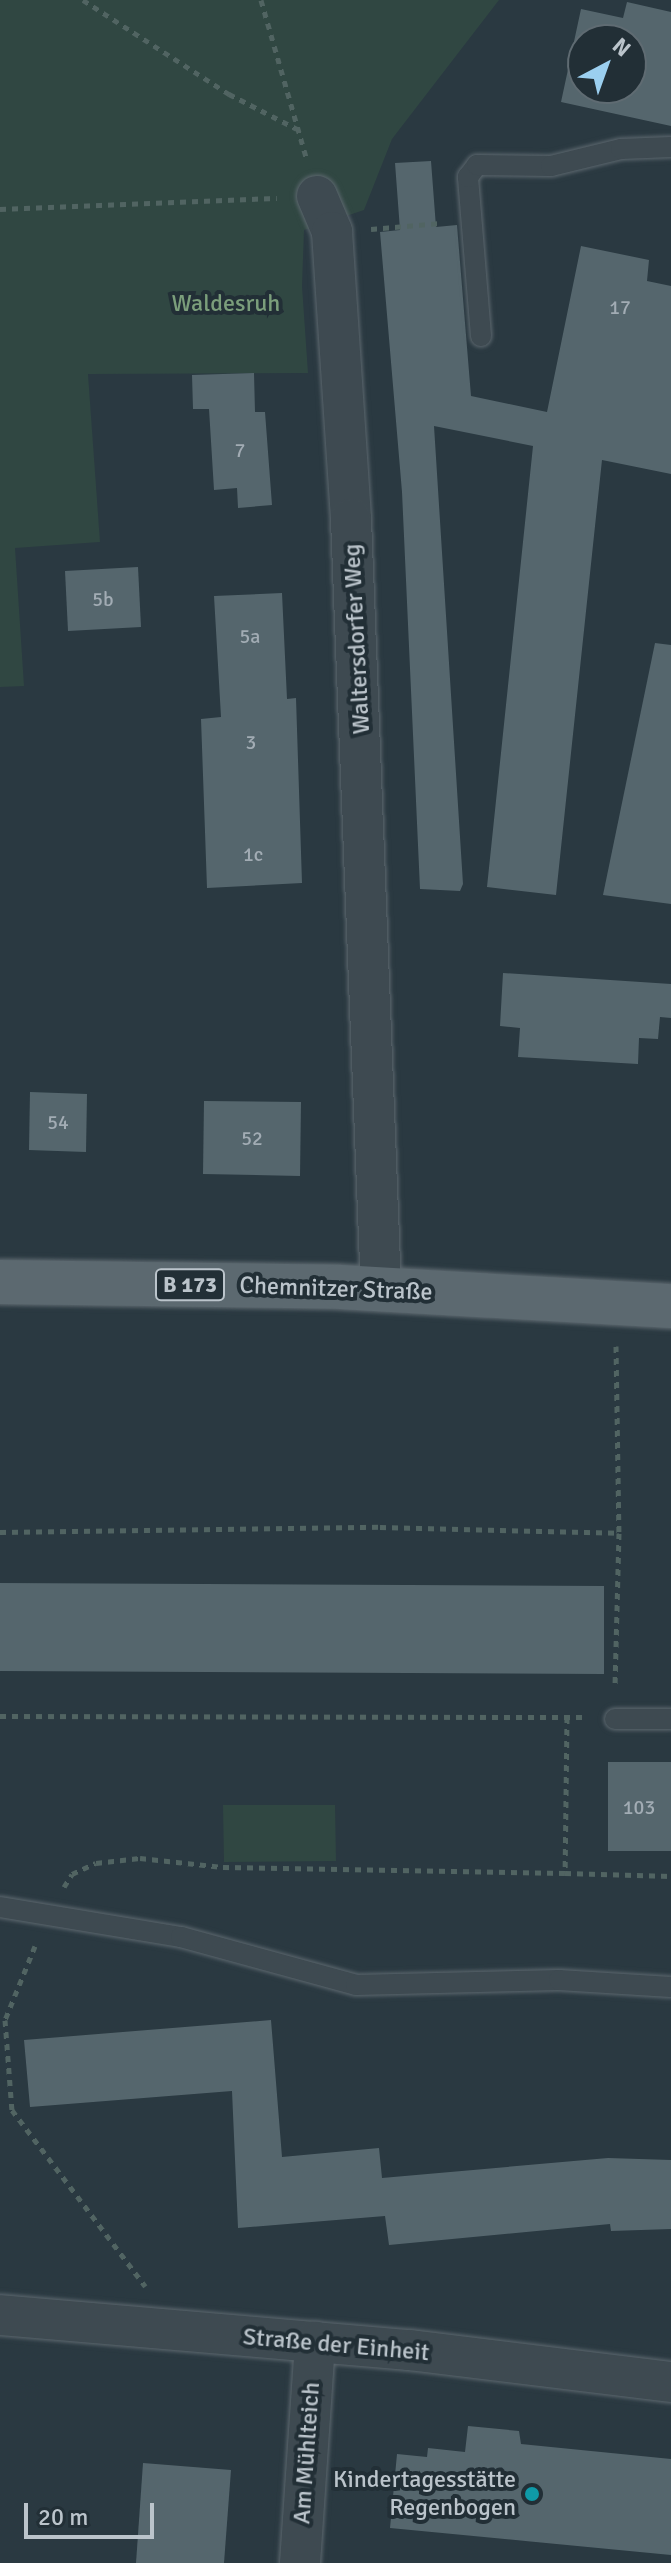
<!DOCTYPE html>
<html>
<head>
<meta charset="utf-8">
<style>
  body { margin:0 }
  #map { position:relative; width:671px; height:2563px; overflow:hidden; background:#2a3941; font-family:Signika,sans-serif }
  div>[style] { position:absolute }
  .green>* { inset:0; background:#304742 }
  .building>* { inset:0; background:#55666d }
  .path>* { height:5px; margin-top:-2.5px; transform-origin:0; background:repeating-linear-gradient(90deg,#516462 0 6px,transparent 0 12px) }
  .roads { filter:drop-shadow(0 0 2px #5c676e) drop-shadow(0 0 2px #5c676e) }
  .service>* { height:20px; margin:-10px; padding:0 10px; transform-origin:10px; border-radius:10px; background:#3e4a51 }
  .minor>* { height:40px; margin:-20px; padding:0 20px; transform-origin:20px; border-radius:20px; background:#3e4a51 }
  .primary>* { height:44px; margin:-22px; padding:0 22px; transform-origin:22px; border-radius:22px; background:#5c6970 }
  .dots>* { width:22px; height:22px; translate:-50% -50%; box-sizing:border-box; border:4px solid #222f36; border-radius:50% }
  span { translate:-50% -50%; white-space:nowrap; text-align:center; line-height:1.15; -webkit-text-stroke:8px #222f36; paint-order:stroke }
  .number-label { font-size:20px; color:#a2acb4 }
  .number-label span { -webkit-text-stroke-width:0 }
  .shield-label span { padding:2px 6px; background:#222f36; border:2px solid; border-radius:6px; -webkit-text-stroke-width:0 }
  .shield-label { font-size:22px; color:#bbc4cb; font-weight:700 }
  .park-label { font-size:24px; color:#7b9e7b }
  .street-label { font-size:24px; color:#bbc4cb }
  .poi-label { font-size:24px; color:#bbc4cb }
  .right { translate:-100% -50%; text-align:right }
  .north { position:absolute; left:567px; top:24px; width:80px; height:80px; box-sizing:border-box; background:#222f36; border:2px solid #5f6b72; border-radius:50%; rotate:41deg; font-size:22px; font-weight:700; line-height:32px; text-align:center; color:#bbc4cb }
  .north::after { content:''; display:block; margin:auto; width:28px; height:36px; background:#9bcfef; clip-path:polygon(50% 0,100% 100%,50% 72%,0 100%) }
  .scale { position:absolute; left:24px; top:2503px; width:130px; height:36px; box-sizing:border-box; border:4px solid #bbc4cb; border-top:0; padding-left:10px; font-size:24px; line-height:28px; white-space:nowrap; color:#bbc4cb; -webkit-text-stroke:6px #222f36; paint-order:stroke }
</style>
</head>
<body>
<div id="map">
  <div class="green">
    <i style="clip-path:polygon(0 0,499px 0,392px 139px,364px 210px,304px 230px,302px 286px,308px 373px,88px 374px,100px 542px,15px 548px,24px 686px,0 687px)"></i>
    <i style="clip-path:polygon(223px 1805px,335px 1805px,336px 1861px,224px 1862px)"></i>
  </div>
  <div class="building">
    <i style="clip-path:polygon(evenodd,627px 2px,671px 12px,671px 126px,561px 102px,581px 9px,623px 18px,627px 2px,583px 40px,631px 40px,631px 88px,583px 88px,583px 40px)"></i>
    <i style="clip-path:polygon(431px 161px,436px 227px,457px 225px,471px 396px,547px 412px,581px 246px,649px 260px,647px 281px,671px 286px,671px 474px,602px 460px,556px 895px,487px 887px,533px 446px,434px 426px,463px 884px,460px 891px,420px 889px,402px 492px,380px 232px,400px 230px,395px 163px)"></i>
    <i style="clip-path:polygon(254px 373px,255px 412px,265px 412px,272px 505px,238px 508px,237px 488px,214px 490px,209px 409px,193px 409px,192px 375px)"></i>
    <i style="clip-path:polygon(138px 567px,141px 627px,68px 631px,65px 571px)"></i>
    <i style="clip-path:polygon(282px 593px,287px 699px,296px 698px,302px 883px,207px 888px,201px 719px,221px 717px,214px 596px)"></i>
    <i style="clip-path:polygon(655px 643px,671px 645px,671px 904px,603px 895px)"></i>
    <i style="clip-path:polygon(503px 973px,671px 984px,671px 1018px,660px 1017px,658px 1039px,639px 1038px,638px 1064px,518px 1057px,520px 1028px,500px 1026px)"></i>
    <i style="clip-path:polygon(30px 1092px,87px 1094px,86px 1152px,29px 1150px)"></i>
    <i style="clip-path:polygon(204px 1101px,301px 1102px,300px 1176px,203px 1174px)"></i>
    <i style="clip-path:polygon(0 1583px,604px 1586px,604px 1674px,0 1671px)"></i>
    <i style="clip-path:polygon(608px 1762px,671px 1762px,671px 1851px,608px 1851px)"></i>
    <i style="clip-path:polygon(271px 2020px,282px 2157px,379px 2148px,382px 2178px,608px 2158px,671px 2160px,671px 2229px,611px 2231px,610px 2224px,389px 2245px,385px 2216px,238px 2228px,232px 2091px,30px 2107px,24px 2040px)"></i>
    <i style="clip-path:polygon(468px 2426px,519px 2431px,521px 2444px,671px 2459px,671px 2555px,390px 2528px,397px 2454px,427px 2457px,428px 2448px,465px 2452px)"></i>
    <i style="clip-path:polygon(143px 2463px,231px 2470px,224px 2563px,136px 2563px)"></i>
  </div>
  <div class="path">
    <i style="left:83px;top:0;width:174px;rotate:32.8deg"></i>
    <i style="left:229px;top:94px;width:76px;rotate:27.2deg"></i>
    <i style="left:261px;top:0;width:163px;rotate:74deg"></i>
    <i style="left:0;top:209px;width:277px;rotate:-2.3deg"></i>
    <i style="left:371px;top:229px;width:70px;rotate:-4.9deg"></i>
    <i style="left:616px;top:1346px;width:187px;rotate:89.1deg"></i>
    <i style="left:0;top:1532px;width:380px;rotate:-0.8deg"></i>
    <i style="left:380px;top:1527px;width:239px;rotate:1.4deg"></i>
    <i style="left:619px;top:1533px;width:155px;rotate:91.5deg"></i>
    <i style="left:0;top:1716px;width:583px;rotate:0.1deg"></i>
    <i style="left:567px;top:1717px;width:156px;rotate:90.7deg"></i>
    <i style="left:565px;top:1873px;width:106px;rotate:1.6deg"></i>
    <i style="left:64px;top:1887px;width:15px;rotate:-58deg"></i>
    <i style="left:72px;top:1874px;width:26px;rotate:-25deg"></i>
    <i style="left:96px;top:1863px;width:44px;rotate:-6.5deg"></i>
    <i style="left:140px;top:1858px;width:83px;rotate:6.2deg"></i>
    <i style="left:223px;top:1867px;width:342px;rotate:1deg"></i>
    <i style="left:35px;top:1946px;width:80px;rotate:112.1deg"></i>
    <i style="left:5px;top:2020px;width:90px;rotate:85.6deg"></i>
    <i style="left:12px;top:2110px;width:221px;rotate:52.9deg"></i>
  </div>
  <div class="roads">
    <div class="service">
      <i style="left:481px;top:336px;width:160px;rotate:-94.7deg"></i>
      <i style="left:468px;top:177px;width:15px;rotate:-53deg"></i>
      <i style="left:477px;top:165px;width:74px;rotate:0.8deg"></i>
      <i style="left:551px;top:166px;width:72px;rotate:-13.7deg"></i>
      <i style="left:621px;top:149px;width:50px;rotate:-2.3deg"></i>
      <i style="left:615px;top:1719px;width:56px"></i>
      <i style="left:0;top:1907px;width:183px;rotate:9.4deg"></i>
      <i style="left:181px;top:1937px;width:181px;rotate:15.3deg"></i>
      <i style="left:356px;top:1985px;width:203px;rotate:-1.4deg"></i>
      <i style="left:559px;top:1980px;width:112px;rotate:3.6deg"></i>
    </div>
    <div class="minor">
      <i style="left:317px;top:196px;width:39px;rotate:67deg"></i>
      <i style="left:332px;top:232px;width:288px;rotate:86.2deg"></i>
      <i style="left:351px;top:519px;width:772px;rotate:87.77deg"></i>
      <i style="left:0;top:2315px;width:411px;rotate:4.9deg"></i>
      <i style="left:410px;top:2350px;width:263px;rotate:7deg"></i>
      <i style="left:300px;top:2563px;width:222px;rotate:-86.1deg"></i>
    </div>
    <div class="primary">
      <i style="left:0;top:1282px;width:340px;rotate:0.8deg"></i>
      <i style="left:340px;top:1287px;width:332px;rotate:3.3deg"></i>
    </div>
  </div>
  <div class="dots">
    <i style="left:532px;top:2494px;background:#0f9aa8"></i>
  </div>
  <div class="number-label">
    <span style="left:620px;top:307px">17</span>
    <span style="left:240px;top:450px">7</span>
    <span style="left:103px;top:599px">5b</span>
    <span style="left:250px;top:636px">5a</span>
    <span style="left:251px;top:742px">3</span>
    <span style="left:253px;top:854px">1c</span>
    <span style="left:58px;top:1122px">54</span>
    <span style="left:252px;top:1138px">52</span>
    <span style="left:639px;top:1807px">103</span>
  </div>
  <div class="shield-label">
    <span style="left:190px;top:1285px">B 173</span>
  </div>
  <div class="park-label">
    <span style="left:226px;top:304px">Waldesruh</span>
  </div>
  <div class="street-label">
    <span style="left:357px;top:639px;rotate:-93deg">Waltersdorfer Weg</span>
    <span style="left:336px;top:1289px;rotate:2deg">Chemnitzer Straße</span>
    <span style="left:336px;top:2345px;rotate:5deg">Straße der Einheit</span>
    <span style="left:307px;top:2453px;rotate:-86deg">Am Mühlteich</span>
  </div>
  <div class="poi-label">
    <span class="right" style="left:516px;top:2494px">Kindertagesstätte<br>Regenbogen</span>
  </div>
  <div class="north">N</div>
  <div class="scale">20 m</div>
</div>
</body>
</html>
